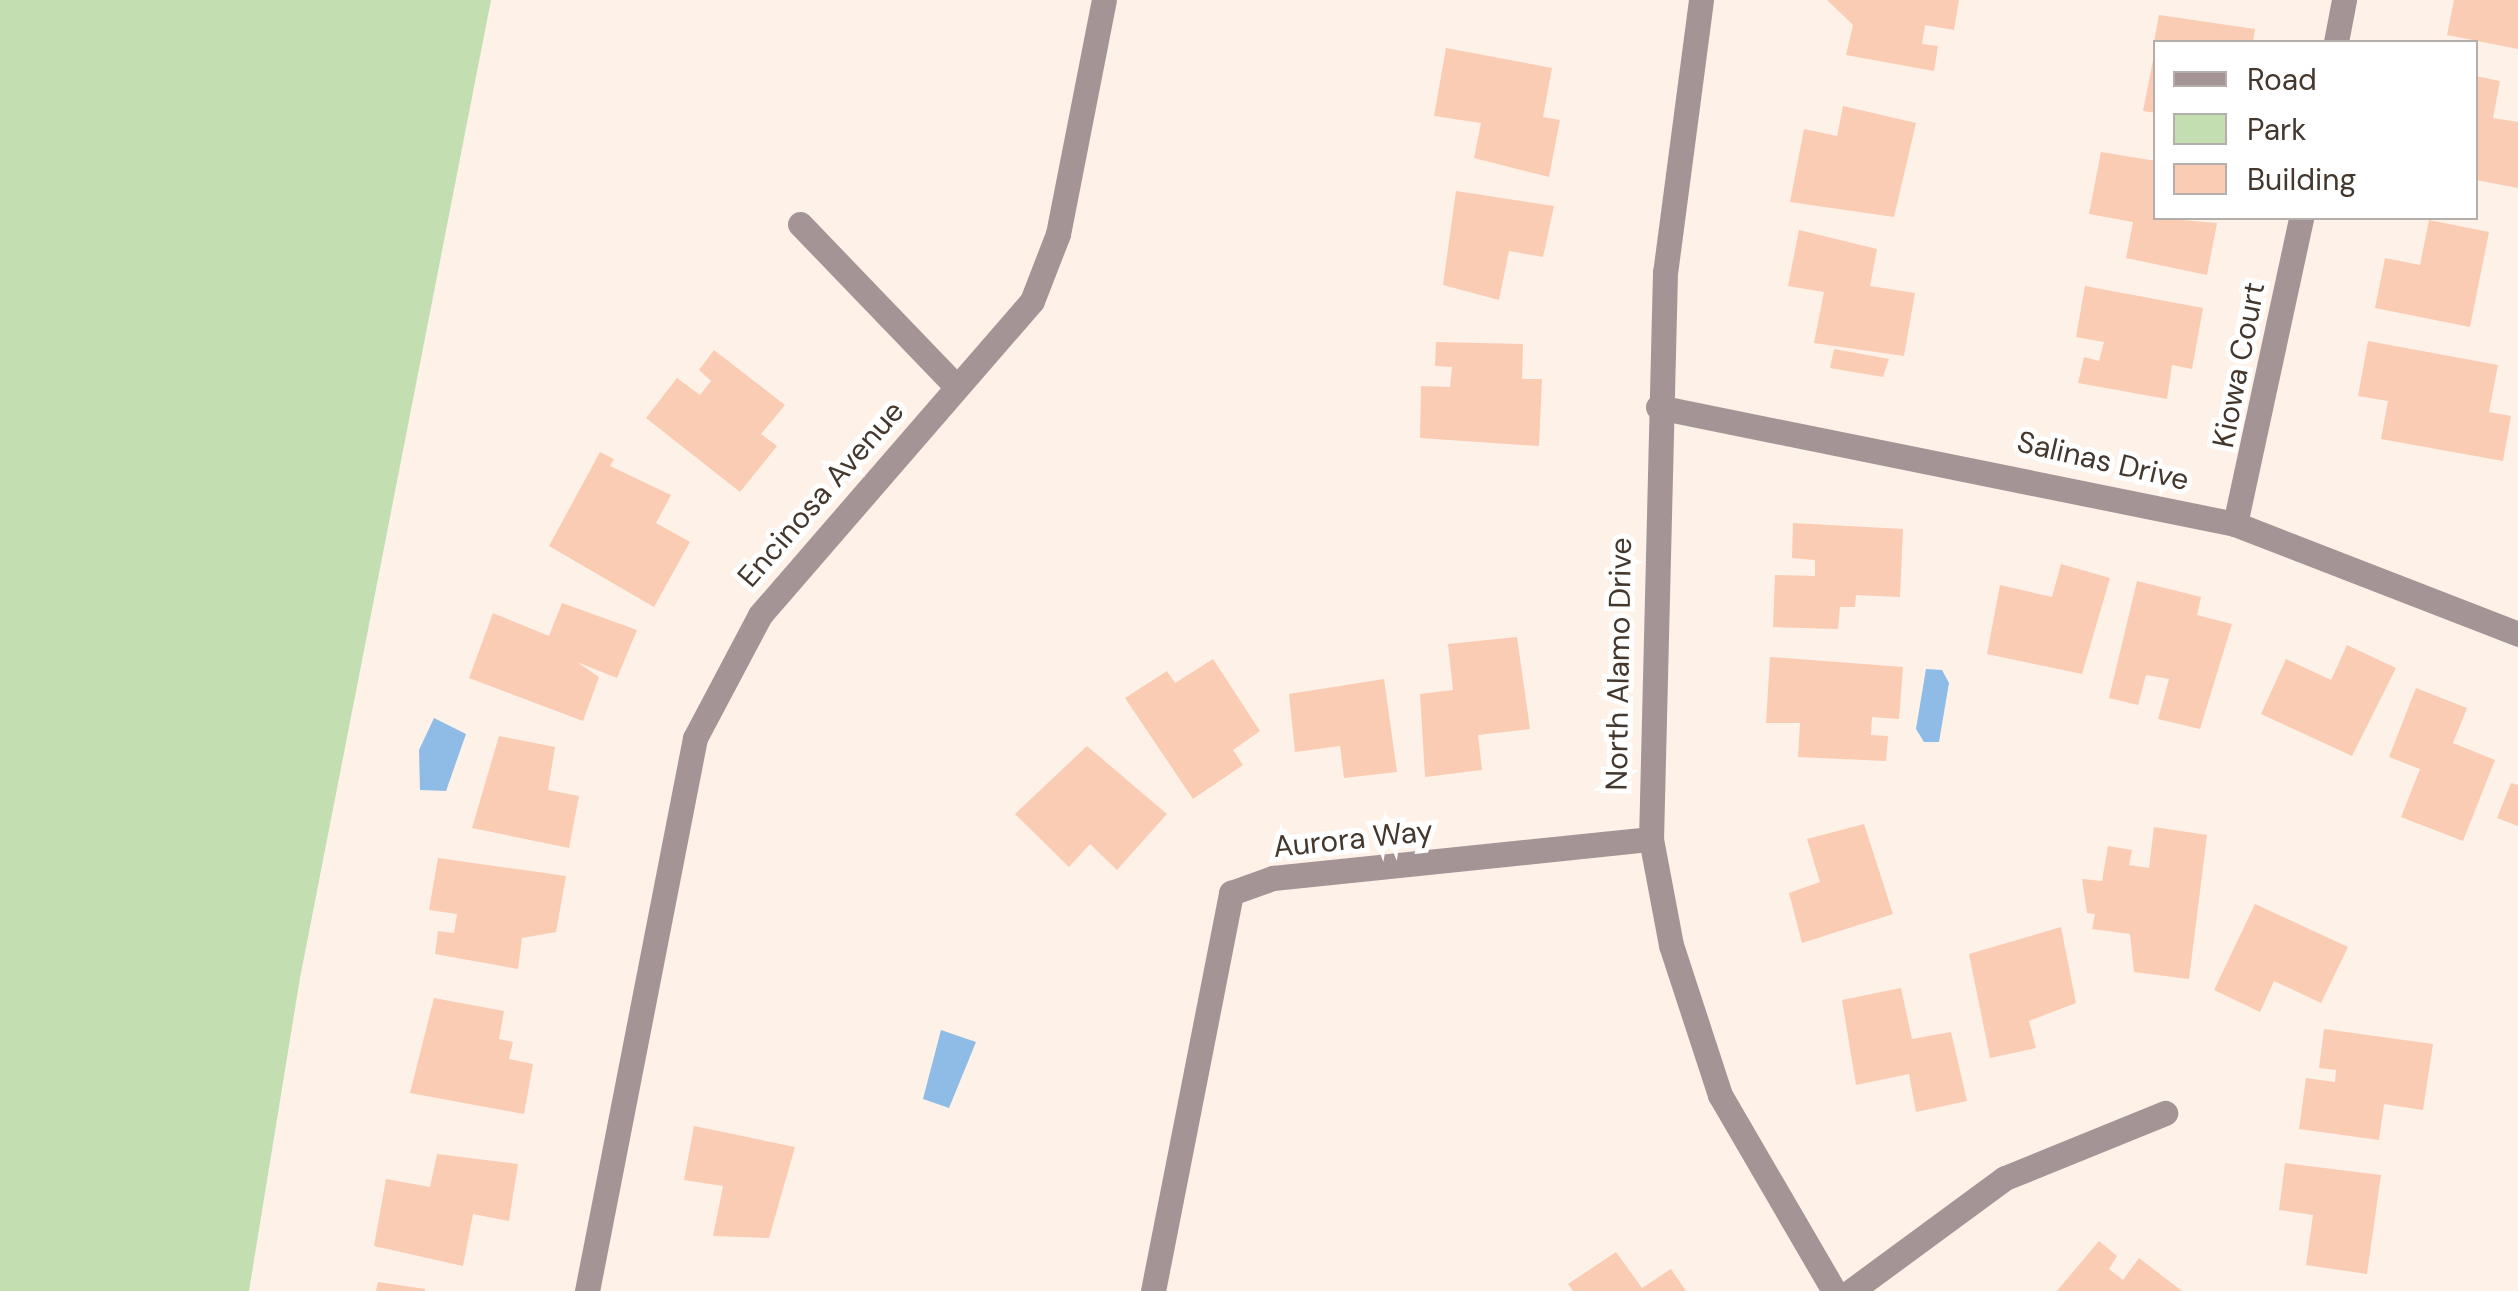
<!DOCTYPE html>
<html>
<head>
<meta charset="utf-8">
<style>
  body { margin:0 }
  #map { position:relative; width:2518px; height:1291px; overflow:hidden; background:#fef1e8; font-family:"DM Sans",sans-serif }
  div>[style] { position:absolute }
  .green>* { inset:0; background:#c3dfb1 }
  .water>* { inset:0; background:#8fbce7 }
  .building>* { inset:0; background:#faccb3 }
  .minor>* { height:25px; margin:-12.5px; padding:0 12.5px; transform-origin:12.5px; border-radius:12.5px; background:#a59496 }
  span { translate:-50% -50%; white-space:nowrap; text-align:center; line-height:1.15; -webkit-text-stroke:10px #fff; paint-order:stroke }
  .street-label { font-size:30px; color:#43372e }
  .legend { position:absolute; left:2153px; top:40px; width:325px; height:180px; box-sizing:border-box; background:#fff; border:2px solid #b4afab; margin:0; padding:12px 18px; list-style:none; font-size:30px; color:#43372e }
  .legend li { display:flex; align-items:center; gap:20px; height:50px }
  .legend b { width:50px; border:2px solid #b4afab }
</style>
</head>
<body>
<div id="map">
  <div class="green">
    <i style="clip-path:polygon(0 0,491px 0,300px 978px,249px 1291px,0 1291px)"></i>
  </div>
  <div class="water">
    <i style="clip-path:polygon(1926px 669px,1942px 670px,1949px 683px,1939px 742px,1924px 742px,1916px 729px)"></i>
    <i style="clip-path:polygon(434px 718px,466px 734px,446px 791px,420px 790px,419px 750px)"></i>
    <i style="clip-path:polygon(941px 1030px,976px 1042px,949px 1108px,923px 1099px)"></i>
  </div>
  <div class="building">
    <i style="clip-path:polygon(1827px 0,1959px 0,1954px 30px,1925px 25px,1922px 44px,1938px 46px,1934px 71px,1846px 55px,1853px 25px)"></i>
    <i style="clip-path:polygon(2454px 0,2518px 0,2518px 49px,2447px 35px)"></i>
    <i style="clip-path:polygon(2159px 15px,2255px 29px,2253px 42px,2154px 42px)"></i>
    <i style="clip-path:polygon(2156px 45px,2156px 113px,2143px 111px)"></i>
    <i style="clip-path:polygon(1446px 48px,1552px 68px,1543px 117px,1560px 120px,1549px 177px,1474px 158px,1481px 123px,1434px 116px)"></i>
    <i style="clip-path:polygon(2476px 76px,2500px 81px,2493px 118px,2518px 122px,2518px 188px,2476px 180px)"></i>
    <i style="clip-path:polygon(1843px 106px,1916px 123px,1894px 217px,1790px 202px,1804px 129px,1837px 136px)"></i>
    <i style="clip-path:polygon(2101px 152px,2156px 161px,2156px 218px,2217px 223px,2207px 275px,2126px 258px,2133px 222px,2089px 214px)"></i>
    <i style="clip-path:polygon(1456px 191px,1554px 206px,1543px 257px,1509px 251px,1499px 300px,1443px 285px)"></i>
    <i style="clip-path:polygon(2429px 220px,2489px 232px,2470px 327px,2375px 308px,2385px 258px,2420px 265px)"></i>
    <i style="clip-path:polygon(1799px 230px,1877px 249px,1870px 286px,1915px 293px,1904px 356px,1814px 343px,1824px 292px,1788px 286px)"></i>
    <i style="clip-path:polygon(2085px 286px,2203px 308px,2192px 369px,2172px 365px,2167px 399px,2078px 383px,2084px 357px,2099px 361px,2104px 342px,2076px 337px)"></i>
    <i style="clip-path:polygon(2368px 341px,2498px 365px,2489px 412px,2511px 416px,2503px 461px,2381px 439px,2388px 401px,2358px 396px)"></i>
    <i style="clip-path:polygon(1436px 342px,1523px 344px,1522px 379px,1542px 379px,1539px 446px,1420px 438px,1421px 386px,1450px 387px,1452px 367px,1435px 366px)"></i>
    <i style="clip-path:polygon(1834px 349px,1889px 359px,1883px 377px,1830px 368px)"></i>
    <i style="clip-path:polygon(714px 350px,785px 405px,761px 434px,777px 446px,740px 492px,646px 418px,677px 378px,700px 395px,711px 381px,699px 370px)"></i>
    <i style="clip-path:polygon(600px 452px,614px 459px,610px 466px,671px 495px,656px 523px,690px 542px,654px 607px,549px 546px)"></i>
    <i style="clip-path:polygon(1793px 523px,1903px 529px,1900px 597px,1856px 595px,1855px 607px,1840px 607px,1838px 629px,1773px 627px,1775px 575px,1815px 576px,1815px 560px,1792px 558px)"></i>
    <i style="clip-path:polygon(2061px 564px,2110px 578px,2082px 674px,1987px 654px,2000px 585px,2052px 597px)"></i>
    <i style="clip-path:polygon(2137px 581px,2201px 597px,2197px 615px,2232px 624px,2200px 729px,2158px 719px,2169px 679px,2146px 675px,2138px 705px,2109px 698px)"></i>
    <i style="clip-path:polygon(562px 603px,637px 630px,617px 678px,577px 662px,599px 677px,583px 721px,469px 678px,493px 613px,549px 636px)"></i>
    <i style="clip-path:polygon(1517px 637px,1530px 729px,1478px 735px,1482px 770px,1425px 777px,1420px 694px,1453px 690px,1448px 644px)"></i>
    <i style="clip-path:polygon(2347px 645px,2396px 668px,2352px 756px,2261px 714px,2286px 659px,2331px 680px)"></i>
    <i style="clip-path:polygon(1770px 657px,1903px 667px,1899px 719px,1872px 717px,1871px 735px,1888px 736px,1886px 761px,1798px 757px,1800px 723px,1766px 723px)"></i>
    <i style="clip-path:polygon(1213px 659px,1260px 731px,1233px 750px,1243px 765px,1193px 799px,1125px 698px,1167px 671px,1175px 683px)"></i>
    <i style="clip-path:polygon(1384px 679px,1397px 772px,1344px 778px,1340px 746px,1295px 752px,1289px 694px)"></i>
    <i style="clip-path:polygon(2416px 688px,2467px 708px,2453px 743px,2495px 760px,2463px 841px,2401px 817px,2420px 769px,2389px 757px)"></i>
    <i style="clip-path:polygon(499px 736px,555px 747px,548px 790px,579px 796px,569px 848px,472px 828px)"></i>
    <i style="clip-path:polygon(1087px 746px,1167px 814px,1117px 870px,1090px 844px,1069px 867px,1015px 814px)"></i>
    <i style="clip-path:polygon(2511px 783px,2518px 785px,2518px 826px,2497px 818px)"></i>
    <i style="clip-path:polygon(1864px 824px,1893px 914px,1802px 943px,1789px 893px,1820px 882px,1807px 839px)"></i>
    <i style="clip-path:polygon(2154px 827px,2207px 835px,2189px 979px,2134px 972px,2130px 934px,2092px 929px,2095px 914px,2087px 913px,2082px 879px,2102px 881px,2108px 846px,2132px 850px,2129px 865px,2149px 868px)"></i>
    <i style="clip-path:polygon(438px 858px,566px 876px,556px 932px,522px 938px,518px 969px,435px 954px,438px 931px,454px 933px,457px 914px,429px 910px)"></i>
    <i style="clip-path:polygon(2255px 904px,2348px 947px,2321px 1003px,2274px 981px,2260px 1012px,2214px 990px)"></i>
    <i style="clip-path:polygon(2061px 927px,2076px 1003px,2029px 1021px,2036px 1048px,1990px 1058px,1969px 954px)"></i>
    <i style="clip-path:polygon(1901px 988px,1912px 1039px,1951px 1032px,1967px 1101px,1916px 1112px,1909px 1074px,1856px 1085px,1842px 1000px)"></i>
    <i style="clip-path:polygon(434px 998px,504px 1011px,499px 1039px,513px 1042px,509px 1059px,533px 1064px,524px 1114px,410px 1093px)"></i>
    <i style="clip-path:polygon(2324px 1029px,2433px 1044px,2423px 1110px,2384px 1104px,2379px 1140px,2299px 1129px,2306px 1078px,2335px 1082px,2336px 1070px,2319px 1068px)"></i>
    <i style="clip-path:polygon(694px 1126px,795px 1147px,769px 1238px,713px 1236px,723px 1186px,684px 1180px)"></i>
    <i style="clip-path:polygon(437px 1154px,518px 1164px,509px 1221px,473px 1214px,463px 1266px,374px 1246px,386px 1179px,430px 1187px)"></i>
    <i style="clip-path:polygon(2285px 1163px,2381px 1175px,2367px 1274px,2306px 1265px,2313px 1215px,2279px 1210px)"></i>
    <i style="clip-path:polygon(2099px 1241px,2117px 1256px,2109px 1269px,2123px 1280px,2139px 1258px,2182px 1291px,2057px 1291px)"></i>
    <i style="clip-path:polygon(1616px 1252px,1642px 1288px,1671px 1269px,1686px 1291px,1573px 1291px,1568px 1284px)"></i>
    <i style="clip-path:polygon(378px 1282px,425px 1289px,425px 1291px,376px 1291px)"></i>
  </div>
  <div class="minor">
    <i style="left:1701px;top:0;width:274px;rotate:97.5deg"></i>
    <i style="left:1665px;top:272px;width:567px;rotate:91.41deg"></i>
    <i style="left:1651px;top:839px;width:108px;rotate:79.3deg"></i>
    <i style="left:1671px;top:945px;width:158px;rotate:71.9deg"></i>
    <i style="left:1720px;top:1095px;width:227px;rotate:59.8deg"></i>
    <i style="left:2336px;top:42px;width:43px;rotate:-79.2deg"></i>
    <i style="left:800px;top:224px;width:226px;rotate:46.1deg"></i>
    <i style="left:1658px;top:407px;width:589px;rotate:11.46deg"></i>
    <i style="left:2235px;top:524px;width:304px;rotate:21.2deg"></i>
    <i style="left:2235px;top:524px;width:313px;rotate:-77.8deg"></i>
    <i style="left:587px;top:1291px;width:563px;rotate:-78.95deg"></i>
    <i style="left:695px;top:738px;width:139px;rotate:-62.1deg"></i>
    <i style="left:760px;top:615px;width:415px;rotate:-49.1deg"></i>
    <i style="left:1032px;top:301px;width:72px;rotate:-68.8deg"></i>
    <i style="left:1058px;top:234px;width:238px;rotate:-78.9deg"></i>
    <i style="left:1153px;top:1291px;width:406px;rotate:-78.9deg"></i>
    <i style="left:1231px;top:893px;width:45px;rotate:-19.7deg"></i>
    <i style="left:1273px;top:878px;width:380px;rotate:-5.9deg"></i>
    <i style="left:1851px;top:1291px;width:191px;rotate:-36.3deg"></i>
    <i style="left:2005px;top:1178px;width:173px;rotate:-22.1deg"></i>
  </div>
  <div class="street-label">
    <span style="left:2239px;top:365px;rotate:-79deg">Kiowa Court</span>
    <span style="left:2103px;top:461px;rotate:13deg">Salinas Drive</span>
    <span style="left:821px;top:494px;rotate:-49deg">Encinosa Avenue</span>
    <span style="left:1619px;top:664px;rotate:-89deg">North Alamo Drive</span>
    <span style="left:1353px;top:839px;rotate:-6deg">Aurora Way</span>
  </div>
  <ul class="legend">
  <li><b style="height:12px;background:#a59496"></b>Road</li>
  <li><b style="height:28px;background:#c3dfb1"></b>Park</li>
  <li><b style="height:28px;background:#faccb3"></b>Building</li>
  </ul>
</div>
</body>
</html>
